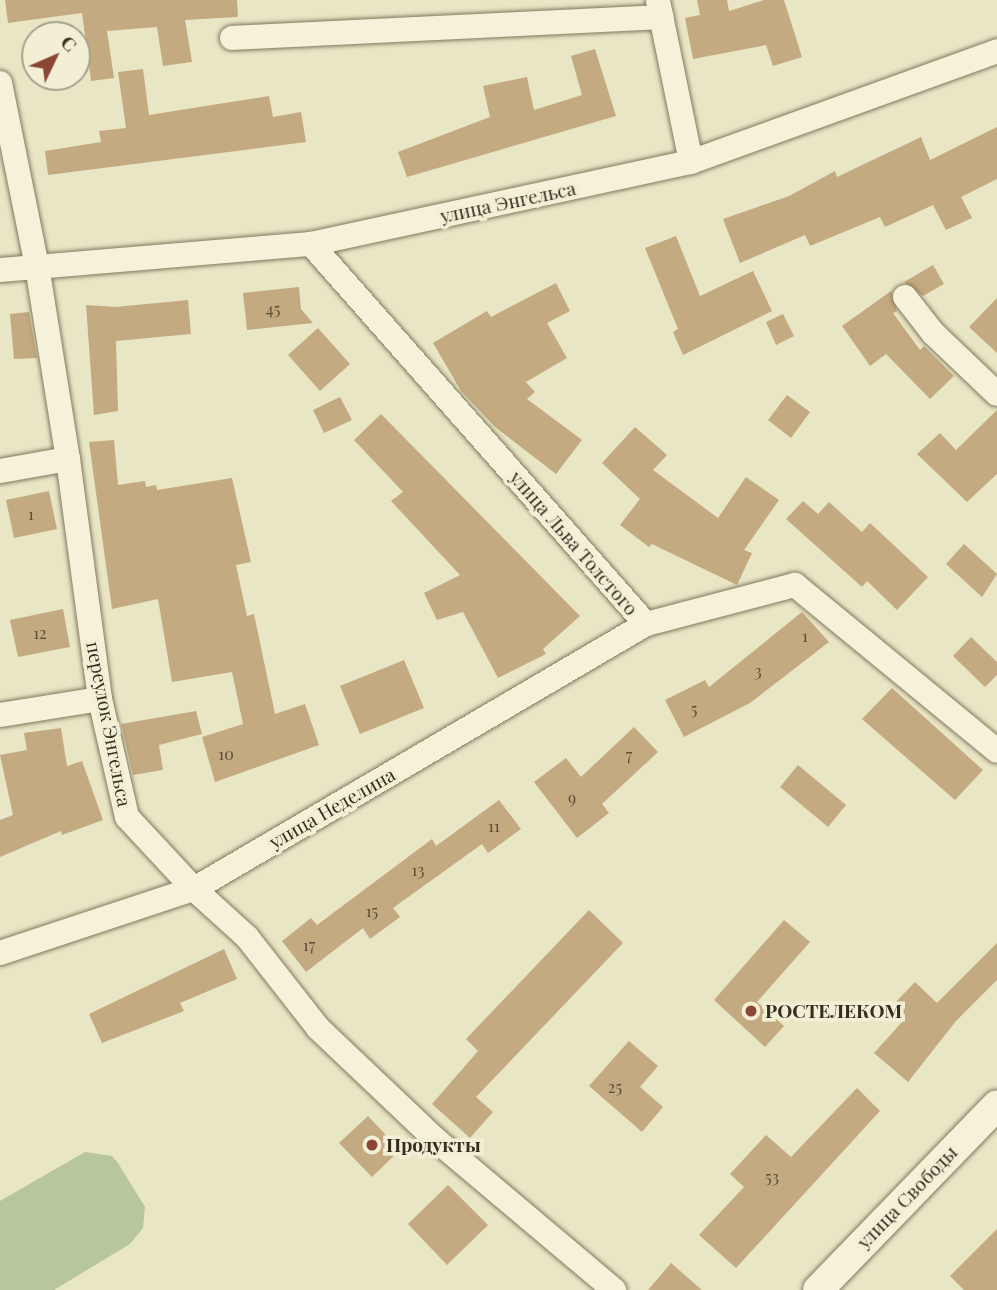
<!DOCTYPE html>
<html>
<head>
<meta charset="utf-8">
<style>
  body { margin:0 }
  #map { position:relative; width:997px; height:1290px; overflow:hidden; background:#e9e6c6; font-family:"Playfair Display",serif }
  div>[style] { position:absolute }
  .green>* { inset:0; background:#b8c69b }
  .building>* { inset:0; background:#c3aa80 }
  .roads { filter:drop-shadow(0 0 2px #83795e) drop-shadow(0 0 2px #83795e) }
  .minor>* { height:24px; margin:-12px; padding:0 12px; transform-origin:12px; border-radius:12px; background:#f5f2d9 }
  .tertiary>* { height:30px; margin:-15px; padding:0 15px; transform-origin:15px; border-radius:15px; background:#f5f2d9 }
  .dots>* { width:19px; height:19px; translate:-50% -50%; box-sizing:border-box; border:4px solid #f2efd5; border-radius:50% }
  span { translate:-50% -50%; white-space:nowrap; text-align:center; line-height:1.15; -webkit-text-stroke:7px #f2efd5; paint-order:stroke }
  .number-label { font-size:16px; color:#584d38 }
  .number-label span { -webkit-text-stroke-width:0 }
  .street-label { font-size:19px; color:#352e20 }
  .poi-label { font-size:19px; color:#352e20; font-weight:700 }
  .left { translate:0 -50%; text-align:left }
  .north { position:absolute; left:21px; top:21px; width:70px; height:70px; box-sizing:border-box; background:#f2efd5; border:2px solid #a6a28d; border-radius:50%; rotate:46deg; font-size:19px; font-weight:700; line-height:28px; text-align:center; color:#352e20 }
  .north::after { content:''; display:block; margin:auto; width:24px; height:32px; background:#8b4634; clip-path:polygon(50% 0,100% 100%,50% 72%,0 100%) }
</style>
</head>
<body>
<div id="map">
  <div class="green">
    <i style="clip-path:polygon(85px 1152px,112px 1156px,118px 1163px,145px 1207px,143px 1228px,130px 1244px,54px 1290px,0 1290px,0 1201px)"></i>
  </div>
  <div class="building">
    <i style="clip-path:polygon(5px 0,237px 0,238px 17px,185px 20px,192px 62px,163px 66px,157px 27px,107px 31px,114px 78px,91px 81px,82px 13px,8px 23px)"></i>
    <i style="clip-path:polygon(697px 0,727px 0,729px 11px,764px 0,784px 0,802px 57px,773px 66px,766px 45px,693px 59px,685px 18px,700px 15px)"></i>
    <i style="clip-path:polygon(595px 49px,616px 116px,407px 177px,398px 152px,490px 117px,483px 86px,527px 77px,534px 110px,582px 95px,571px 56px)"></i>
    <i style="clip-path:polygon(143px 69px,149px 115px,269px 96px,273px 117px,301px 112px,306px 142px,48px 175px,45px 151px,101px 142px,99px 131px,126px 128px,118px 72px)"></i>
    <i style="clip-path:polygon(997px 127px,997px 179px,961px 197px,972px 218px,946px 230px,933px 205px,885px 227px,880px 217px,810px 246px,805px 235px,740px 263px,723px 219px,789px 196px,835px 171px,837px 177px,921px 137px,930px 160px)"></i>
    <i style="clip-path:polygon(676px 236px,700px 296px,753px 271px,772px 311px,683px 355px,673px 332px,678px 329px,645px 248px)"></i>
    <i style="clip-path:polygon(933px 265px,944px 284px,923px 296px,904px 282px)"></i>
    <i style="clip-path:polygon(556px 283px,570px 311px,547px 323px,567px 358px,526px 382px,535px 392px,527px 399px,582px 440px,556px 474px,495px 427px,461px 391px,433px 343px,487px 311px,491px 317px)"></i>
    <i style="clip-path:polygon(299px 287px,301px 309px,313px 323px,247px 330px,243px 293px)"></i>
    <i style="clip-path:polygon(891px 291px,897px 311px,893px 313px,920px 350px,924px 346px,954px 376px,930px 399px,886px 354px,870px 366px,842px 326px)"></i>
    <i style="clip-path:polygon(997px 298px,997px 353px,969px 327px)"></i>
    <i style="clip-path:polygon(188px 300px,191px 334px,116px 341px,118px 411px,94px 415px,86px 305px,115px 307px)"></i>
    <i style="clip-path:polygon(29px 312px,37px 358px,14px 359px,10px 314px)"></i>
    <i style="clip-path:polygon(783px 314px,794px 336px,776px 345px,766px 322px)"></i>
    <i style="clip-path:polygon(318px 328px,350px 364px,320px 391px,288px 355px)"></i>
    <i style="clip-path:polygon(787px 395px,810px 412px,791px 438px,768px 420px)"></i>
    <i style="clip-path:polygon(340px 397px,352px 420px,324px 433px,313px 410px)"></i>
    <i style="clip-path:polygon(997px 410px,997px 474px,967px 502px,917px 454px,940px 433px,956px 450px)"></i>
    <i style="clip-path:polygon(381px 414px,580px 616px,543px 649px,546px 654px,498px 678px,463px 612px,437px 620px,424px 593px,460px 575px,391px 501px,403px 492px,354px 440px)"></i>
    <i style="clip-path:polygon(635px 427px,667px 455px,653px 470px,718px 518px,746px 477px,779px 500px,744px 550px,752px 553px,737px 585px,652px 544px,649px 547px,620px 525px,640px 499px,602px 463px)"></i>
    <i style="clip-path:polygon(114px 440px,118px 485px,145px 481px,146px 487px,156px 485px,157px 490px,232px 478px,251px 562px,236px 565px,247px 616px,254px 614px,275px 714px,305px 704px,319px 745px,215px 782px,202px 737px,243px 724px,232px 672px,172px 682px,158px 599px,112px 609px,89px 442px)"></i>
    <i style="clip-path:polygon(49px 491px,57px 529px,14px 538px,6px 500px)"></i>
    <i style="clip-path:polygon(803px 501px,818px 514px,829px 502px,862px 532px,870px 523px,928px 577px,897px 610px,867px 581px,862px 587px,786px 519px)"></i>
    <i style="clip-path:polygon(964px 544px,997px 574px,982px 597px,946px 564px)"></i>
    <i style="clip-path:polygon(63px 609px,70px 647px,18px 657px,10px 620px)"></i>
    <i style="clip-path:polygon(802px 612px,829px 642px,750px 703px,684px 737px,665px 700px,705px 680px,709px 687px)"></i>
    <i style="clip-path:polygon(971px 637px,997px 662px,997px 675px,985px 687px,953px 656px)"></i>
    <i style="clip-path:polygon(404px 660px,424px 708px,360px 734px,340px 686px)"></i>
    <i style="clip-path:polygon(892px 688px,983px 770px,955px 800px,862px 719px)"></i>
    <i style="clip-path:polygon(196px 711px,202px 734px,159px 745px,163px 770px,133px 775px,121px 724px)"></i>
    <i style="clip-path:polygon(634px 727px,658px 752px,602px 804px,609px 813px,577px 838px,534px 782px,566px 758px,581px 777px)"></i>
    <i style="clip-path:polygon(61px 728px,67px 766px,82px 761px,103px 820px,62px 835px,61px 831px,0 857px,0 820px,13px 815px,0 755px,27px 750px,24px 733px)"></i>
    <i style="clip-path:polygon(798px 765px,846px 805px,828px 827px,780px 787px)"></i>
    <i style="clip-path:polygon(499px 800px,521px 829px,488px 853px,482px 844px,393px 908px,400px 917px,370px 939px,363px 928px,306px 972px,282px 941px,311px 918px,317px 925px,432px 839px,436px 846px)"></i>
    <i style="clip-path:polygon(589px 910px,623px 943px,476px 1097px,493px 1112px,470px 1138px,432px 1104px,478px 1051px,466px 1039px)"></i>
    <i style="clip-path:polygon(784px 920px,810px 942px,757px 1002px,784px 1026px,765px 1047px,714px 1000px)"></i>
    <i style="clip-path:polygon(997px 943px,997px 980px,956px 1021px,908px 1082px,874px 1053px,903px 1021px,890px 1008px,915px 982px,937px 1003px)"></i>
    <i style="clip-path:polygon(224px 949px,237px 979px,180px 1003px,184px 1011px,102px 1043px,89px 1014px)"></i>
    <i style="clip-path:polygon(629px 1041px,658px 1066px,640px 1087px,663px 1107px,642px 1132px,589px 1086px)"></i>
    <i style="clip-path:polygon(857px 1088px,880px 1111px,736px 1268px,699px 1235px,744px 1187px,730px 1174px,766px 1135px,791px 1157px)"></i>
    <i style="clip-path:polygon(368px 1116px,400px 1150px,372px 1177px,339px 1143px)"></i>
    <i style="clip-path:polygon(448px 1185px,488px 1225px,447px 1265px,408px 1224px)"></i>
    <i style="clip-path:polygon(997px 1229px,997px 1290px,964px 1290px,950px 1276px)"></i>
    <i style="clip-path:polygon(671px 1263px,702px 1290px,648px 1290px)"></i>
  </div>
  <div class="roads">
    <div class="minor">
      <i style="left:658px;top:1px;width:164px;rotate:78.4deg"></i>
      <i style="left:232px;top:38px;width:430px;rotate:-2.8deg"></i>
      <i style="left:0;top:83px;width:187px;rotate:78.6deg"></i>
      <i style="left:37px;top:266px;width:195px;rotate:80.9deg"></i>
      <i style="left:68px;top:459px;width:242px;rotate:82.4deg"></i>
      <i style="left:100px;top:699px;width:121px;rotate:77.1deg"></i>
      <i style="left:127px;top:817px;width:98px;rotate:47.1deg"></i>
      <i style="left:194px;top:889px;width:72px;rotate:42.2deg"></i>
      <i style="left:247px;top:937px;width:115px;rotate:52deg"></i>
      <i style="left:318px;top:1028px;width:163px;rotate:43.5deg"></i>
      <i style="left:436px;top:1140px;width:233px;rotate:40.1deg"></i>
      <i style="left:311px;top:244px;width:507px;rotate:48.6deg"></i>
      <i style="left:646px;top:624px;width:154px;rotate:-14.7deg"></i>
      <i style="left:795px;top:585px;width:261px;rotate:39.4deg"></i>
      <i style="left:0;top:270px;width:312px;rotate:-4.8deg"></i>
      <i style="left:311px;top:244px;width:389px;rotate:-12.2deg"></i>
      <i style="left:691px;top:162px;width:326px;rotate:-19.9deg"></i>
      <i style="left:905px;top:297px;width:46px;rotate:52.1deg"></i>
      <i style="left:933px;top:333px;width:88px;rotate:43.6deg"></i>
      <i style="left:0;top:471px;width:69px;rotate:-10deg"></i>
      <i style="left:0;top:715px;width:101px;rotate:-9.1deg"></i>
      <i style="left:0;top:953px;width:204px;rotate:-18.3deg"></i>
      <i style="left:194px;top:889px;width:524px;rotate:-30.38deg"></i>
    </div>
    <div class="tertiary">
      <i style="left:818px;top:1290px;width:257px;rotate:-45.9deg"></i>
    </div>
  </div>
  <div class="dots">
    <i style="left:751px;top:1011px;background:#8b4634"></i>
    <i style="left:372px;top:1145px;background:#8b4634"></i>
  </div>
  <div class="number-label">
    <span style="left:273px;top:309px">45</span>
    <span style="left:31px;top:514px">1</span>
    <span style="left:40px;top:633px">12</span>
    <span style="left:805px;top:636px">1</span>
    <span style="left:758px;top:671px">3</span>
    <span style="left:694px;top:709px">5</span>
    <span style="left:226px;top:754px">10</span>
    <span style="left:629px;top:755px">7</span>
    <span style="left:572px;top:798px">9</span>
    <span style="left:494px;top:826px">11</span>
    <span style="left:418px;top:870px">13</span>
    <span style="left:372px;top:911px">15</span>
    <span style="left:309px;top:945px">17</span>
    <span style="left:615px;top:1087px">25</span>
    <span style="left:772px;top:1177px">53</span>
  </div>
  <div class="street-label">
    <span style="left:508px;top:202px;rotate:-12deg">улица Энгельса</span>
    <span style="left:574px;top:543px;rotate:49deg">улица Льва Толстого</span>
    <span style="left:109px;top:724px;rotate:79deg">переулок Энгельса</span>
    <span style="left:332px;top:808px;rotate:-30deg">улица Неделина</span>
    <span style="left:907px;top:1197px;rotate:-46deg">улица Свободы</span>
  </div>
  <div class="poi-label">
    <span class="left" style="left:765px;top:1011px">РОСТЕЛЕКОМ</span>
    <span class="left" style="left:386px;top:1145px">Продукты</span>
  </div>
  <div class="north">С</div>
</div>
</body>
</html>
